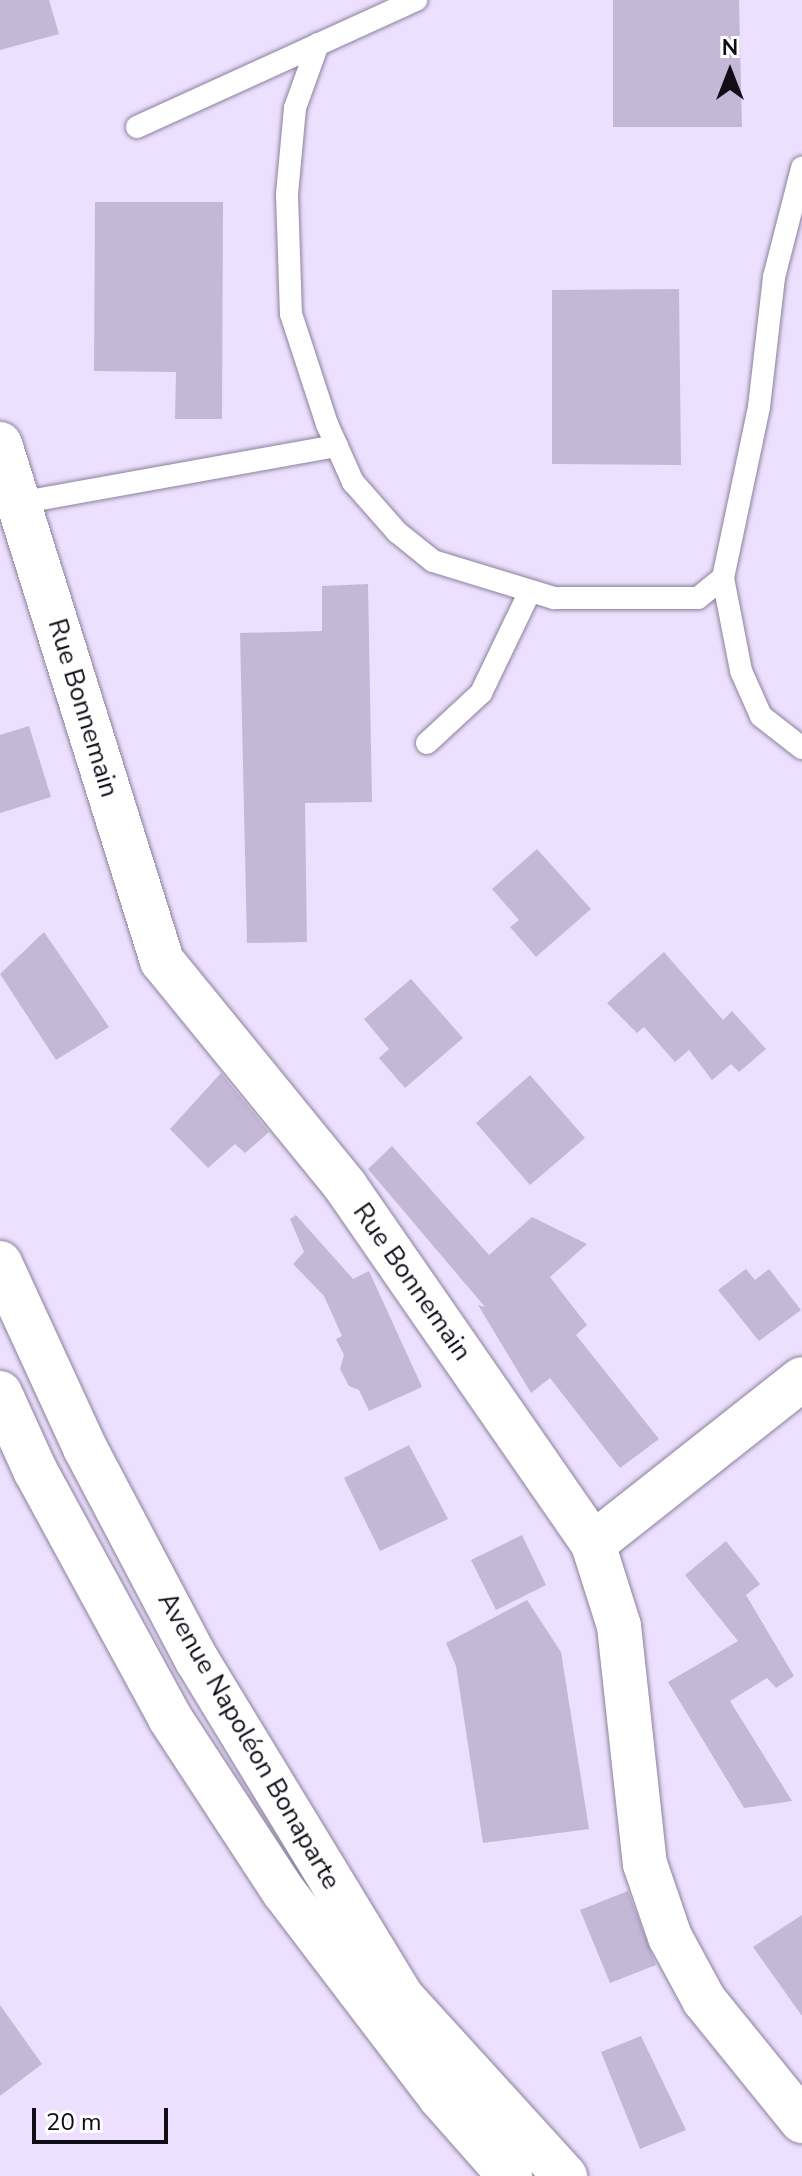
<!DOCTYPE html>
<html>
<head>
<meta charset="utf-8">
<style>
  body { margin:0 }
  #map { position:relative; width:802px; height:2176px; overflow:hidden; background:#ece0fe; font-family:"Nunito Sans",sans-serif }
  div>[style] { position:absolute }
  .building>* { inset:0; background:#c4b8d6 }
  .roads { filter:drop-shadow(0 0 2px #8c819c) drop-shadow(0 0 2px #8c819c) }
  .service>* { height:22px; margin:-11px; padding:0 11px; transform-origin:11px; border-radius:11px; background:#fff }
  .minor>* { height:44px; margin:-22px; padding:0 22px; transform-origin:22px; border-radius:22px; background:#fff }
  .primary>* { height:44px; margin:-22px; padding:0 22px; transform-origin:22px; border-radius:22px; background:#fff }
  span { translate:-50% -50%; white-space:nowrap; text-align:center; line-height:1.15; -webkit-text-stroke:7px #fff; paint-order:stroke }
  .street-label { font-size:26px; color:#110d17 }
  .north { position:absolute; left:690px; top:32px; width:80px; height:80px; -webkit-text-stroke:6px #fff; paint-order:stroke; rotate:0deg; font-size:22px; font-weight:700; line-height:32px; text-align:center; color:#110d17 }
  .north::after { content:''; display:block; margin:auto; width:28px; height:36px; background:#110d17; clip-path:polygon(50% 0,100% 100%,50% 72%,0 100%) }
  .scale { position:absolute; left:32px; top:2108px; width:136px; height:36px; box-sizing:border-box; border:4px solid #110d17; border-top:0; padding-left:10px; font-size:24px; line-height:28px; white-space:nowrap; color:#110d17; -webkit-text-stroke:6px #fff; paint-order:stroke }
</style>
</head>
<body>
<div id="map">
  <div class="building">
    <i style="clip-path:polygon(0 0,49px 0,59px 34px,0 50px)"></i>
    <i style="clip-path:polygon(613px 0,739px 0,742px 127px,613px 127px)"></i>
    <i style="clip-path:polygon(95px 202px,223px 202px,222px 419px,175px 419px,176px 372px,94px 371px)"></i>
    <i style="clip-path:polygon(679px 289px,681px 465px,552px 464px,552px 290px)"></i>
    <i style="clip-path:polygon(368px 584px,372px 802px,305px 803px,307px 942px,247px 943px,240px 633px,322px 631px,322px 586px)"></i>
    <i style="clip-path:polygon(29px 726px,51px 797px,0 813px,0 735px)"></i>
    <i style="clip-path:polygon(537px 849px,591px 909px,536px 957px,510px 927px,519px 920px,492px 889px)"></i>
    <i style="clip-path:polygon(44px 932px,109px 1027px,56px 1060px,0 974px)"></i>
    <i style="clip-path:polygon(664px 952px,723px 1020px,732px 1011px,766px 1049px,739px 1072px,731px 1064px,712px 1080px,689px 1050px,675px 1062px,644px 1027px,637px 1033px,607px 1003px)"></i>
    <i style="clip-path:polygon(411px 979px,463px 1038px,405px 1088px,379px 1058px,389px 1049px,364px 1019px)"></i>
    <i style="clip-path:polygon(221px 1073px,269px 1132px,245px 1153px,235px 1144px,208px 1168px,170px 1129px)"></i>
    <i style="clip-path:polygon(530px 1075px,585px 1138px,530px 1185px,476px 1123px)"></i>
    <i style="clip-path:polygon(392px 1146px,489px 1255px,532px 1217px,587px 1244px,550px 1277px,587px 1325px,576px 1335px,659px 1439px,620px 1468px,550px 1378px,531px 1393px,478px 1305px,485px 1307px,368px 1169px)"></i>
    <i style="clip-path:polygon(296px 1215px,353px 1279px,369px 1271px,422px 1387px,369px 1411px,359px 1390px,349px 1386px,340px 1369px,344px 1355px,336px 1339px,342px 1336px,324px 1296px,293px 1264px,304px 1252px,290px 1219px)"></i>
    <i style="clip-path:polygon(746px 1269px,755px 1280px,769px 1269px,801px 1310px,759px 1341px,718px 1290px)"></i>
    <i style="clip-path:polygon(409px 1445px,448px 1519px,380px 1551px,344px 1478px)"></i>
    <i style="clip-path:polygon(522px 1535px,546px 1585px,496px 1610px,471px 1560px)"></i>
    <i style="clip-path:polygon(726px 1541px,760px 1584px,746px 1595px,794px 1676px,776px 1688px,767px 1678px,730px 1701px,792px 1801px,744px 1808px,668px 1682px,738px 1641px,685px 1575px)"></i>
    <i style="clip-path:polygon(527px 1600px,561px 1652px,589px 1829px,483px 1843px,456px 1666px,446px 1643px)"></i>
    <i style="clip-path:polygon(628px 1891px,656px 1965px,610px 1983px,580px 1910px)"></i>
    <i style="clip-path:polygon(802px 1915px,802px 2016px,753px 1947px)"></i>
    <i style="clip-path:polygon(0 2005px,42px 2064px,0 2096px)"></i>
    <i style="clip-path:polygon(641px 2036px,686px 2130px,640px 2149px,601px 2052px)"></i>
  </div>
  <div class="roads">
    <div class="service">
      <i style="left:318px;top:44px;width:68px;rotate:109.8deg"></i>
      <i style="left:295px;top:108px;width:87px;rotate:95.3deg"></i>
      <i style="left:287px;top:195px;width:119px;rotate:88.1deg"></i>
      <i style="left:291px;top:314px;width:116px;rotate:71.9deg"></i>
      <i style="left:327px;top:424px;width:64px;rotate:65.9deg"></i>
      <i style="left:353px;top:482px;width:67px;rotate:48.7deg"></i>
      <i style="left:397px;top:532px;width:46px;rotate:38.9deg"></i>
      <i style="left:433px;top:561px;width:127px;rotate:17deg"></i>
      <i style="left:554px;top:598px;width:144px"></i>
      <i style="left:698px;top:598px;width:32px;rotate:-39deg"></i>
      <i style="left:723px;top:578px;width:175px;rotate:-78.1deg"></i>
      <i style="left:759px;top:407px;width:131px;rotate:-83.4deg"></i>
      <i style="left:774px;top:277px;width:113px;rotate:-75.6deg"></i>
      <i style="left:137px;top:127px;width:307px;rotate:-24.5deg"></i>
      <i style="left:19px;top:503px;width:323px;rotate:-10.2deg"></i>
      <i style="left:723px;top:578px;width:95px;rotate:79deg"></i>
      <i style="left:741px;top:671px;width:49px;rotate:66deg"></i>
      <i style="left:761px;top:716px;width:52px;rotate:38deg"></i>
      <i style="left:427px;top:743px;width:74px;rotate:-42.8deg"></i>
      <i style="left:481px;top:693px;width:113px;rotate:-64.3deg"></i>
    </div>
    <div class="minor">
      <i style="left:0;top:444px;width:542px;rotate:72.6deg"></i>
      <i style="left:162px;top:961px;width:291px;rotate:50.8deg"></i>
      <i style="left:346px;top:1187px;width:434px;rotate:55.3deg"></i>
      <i style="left:593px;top:1544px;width:86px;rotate:72.4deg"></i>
      <i style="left:619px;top:1626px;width:239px;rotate:83.8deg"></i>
      <i style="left:645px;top:1864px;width:77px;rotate:71.1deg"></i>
      <i style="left:670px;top:1937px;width:72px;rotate:61.6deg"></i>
      <i style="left:704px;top:2000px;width:156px;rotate:51deg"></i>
      <i style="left:593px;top:1544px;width:266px;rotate:-38.3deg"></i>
    </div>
    <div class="primary">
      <i style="left:0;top:1263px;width:204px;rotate:65.3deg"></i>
      <i style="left:85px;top:1448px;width:240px;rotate:62.2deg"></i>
      <i style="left:197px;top:1660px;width:393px;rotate:58.7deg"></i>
      <i style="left:401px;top:1996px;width:244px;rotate:47.7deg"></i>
      <i style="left:0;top:1393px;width:85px;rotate:65.6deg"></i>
      <i style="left:35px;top:1470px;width:282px;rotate:61.4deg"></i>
      <i style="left:170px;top:1718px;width:208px;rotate:56.8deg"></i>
      <i style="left:284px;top:1892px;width:258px;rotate:52.7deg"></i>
      <i style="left:440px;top:2097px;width:106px;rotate:48.5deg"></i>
    </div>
  </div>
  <div class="street-label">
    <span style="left:83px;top:708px;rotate:73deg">Rue Bonnemain</span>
    <span style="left:412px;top:1282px;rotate:55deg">Rue Bonnemain</span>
    <span style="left:249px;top:1741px;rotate:60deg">Avenue Napoléon Bonaparte</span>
  </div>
  <div class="north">N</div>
  <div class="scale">20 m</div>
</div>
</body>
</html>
